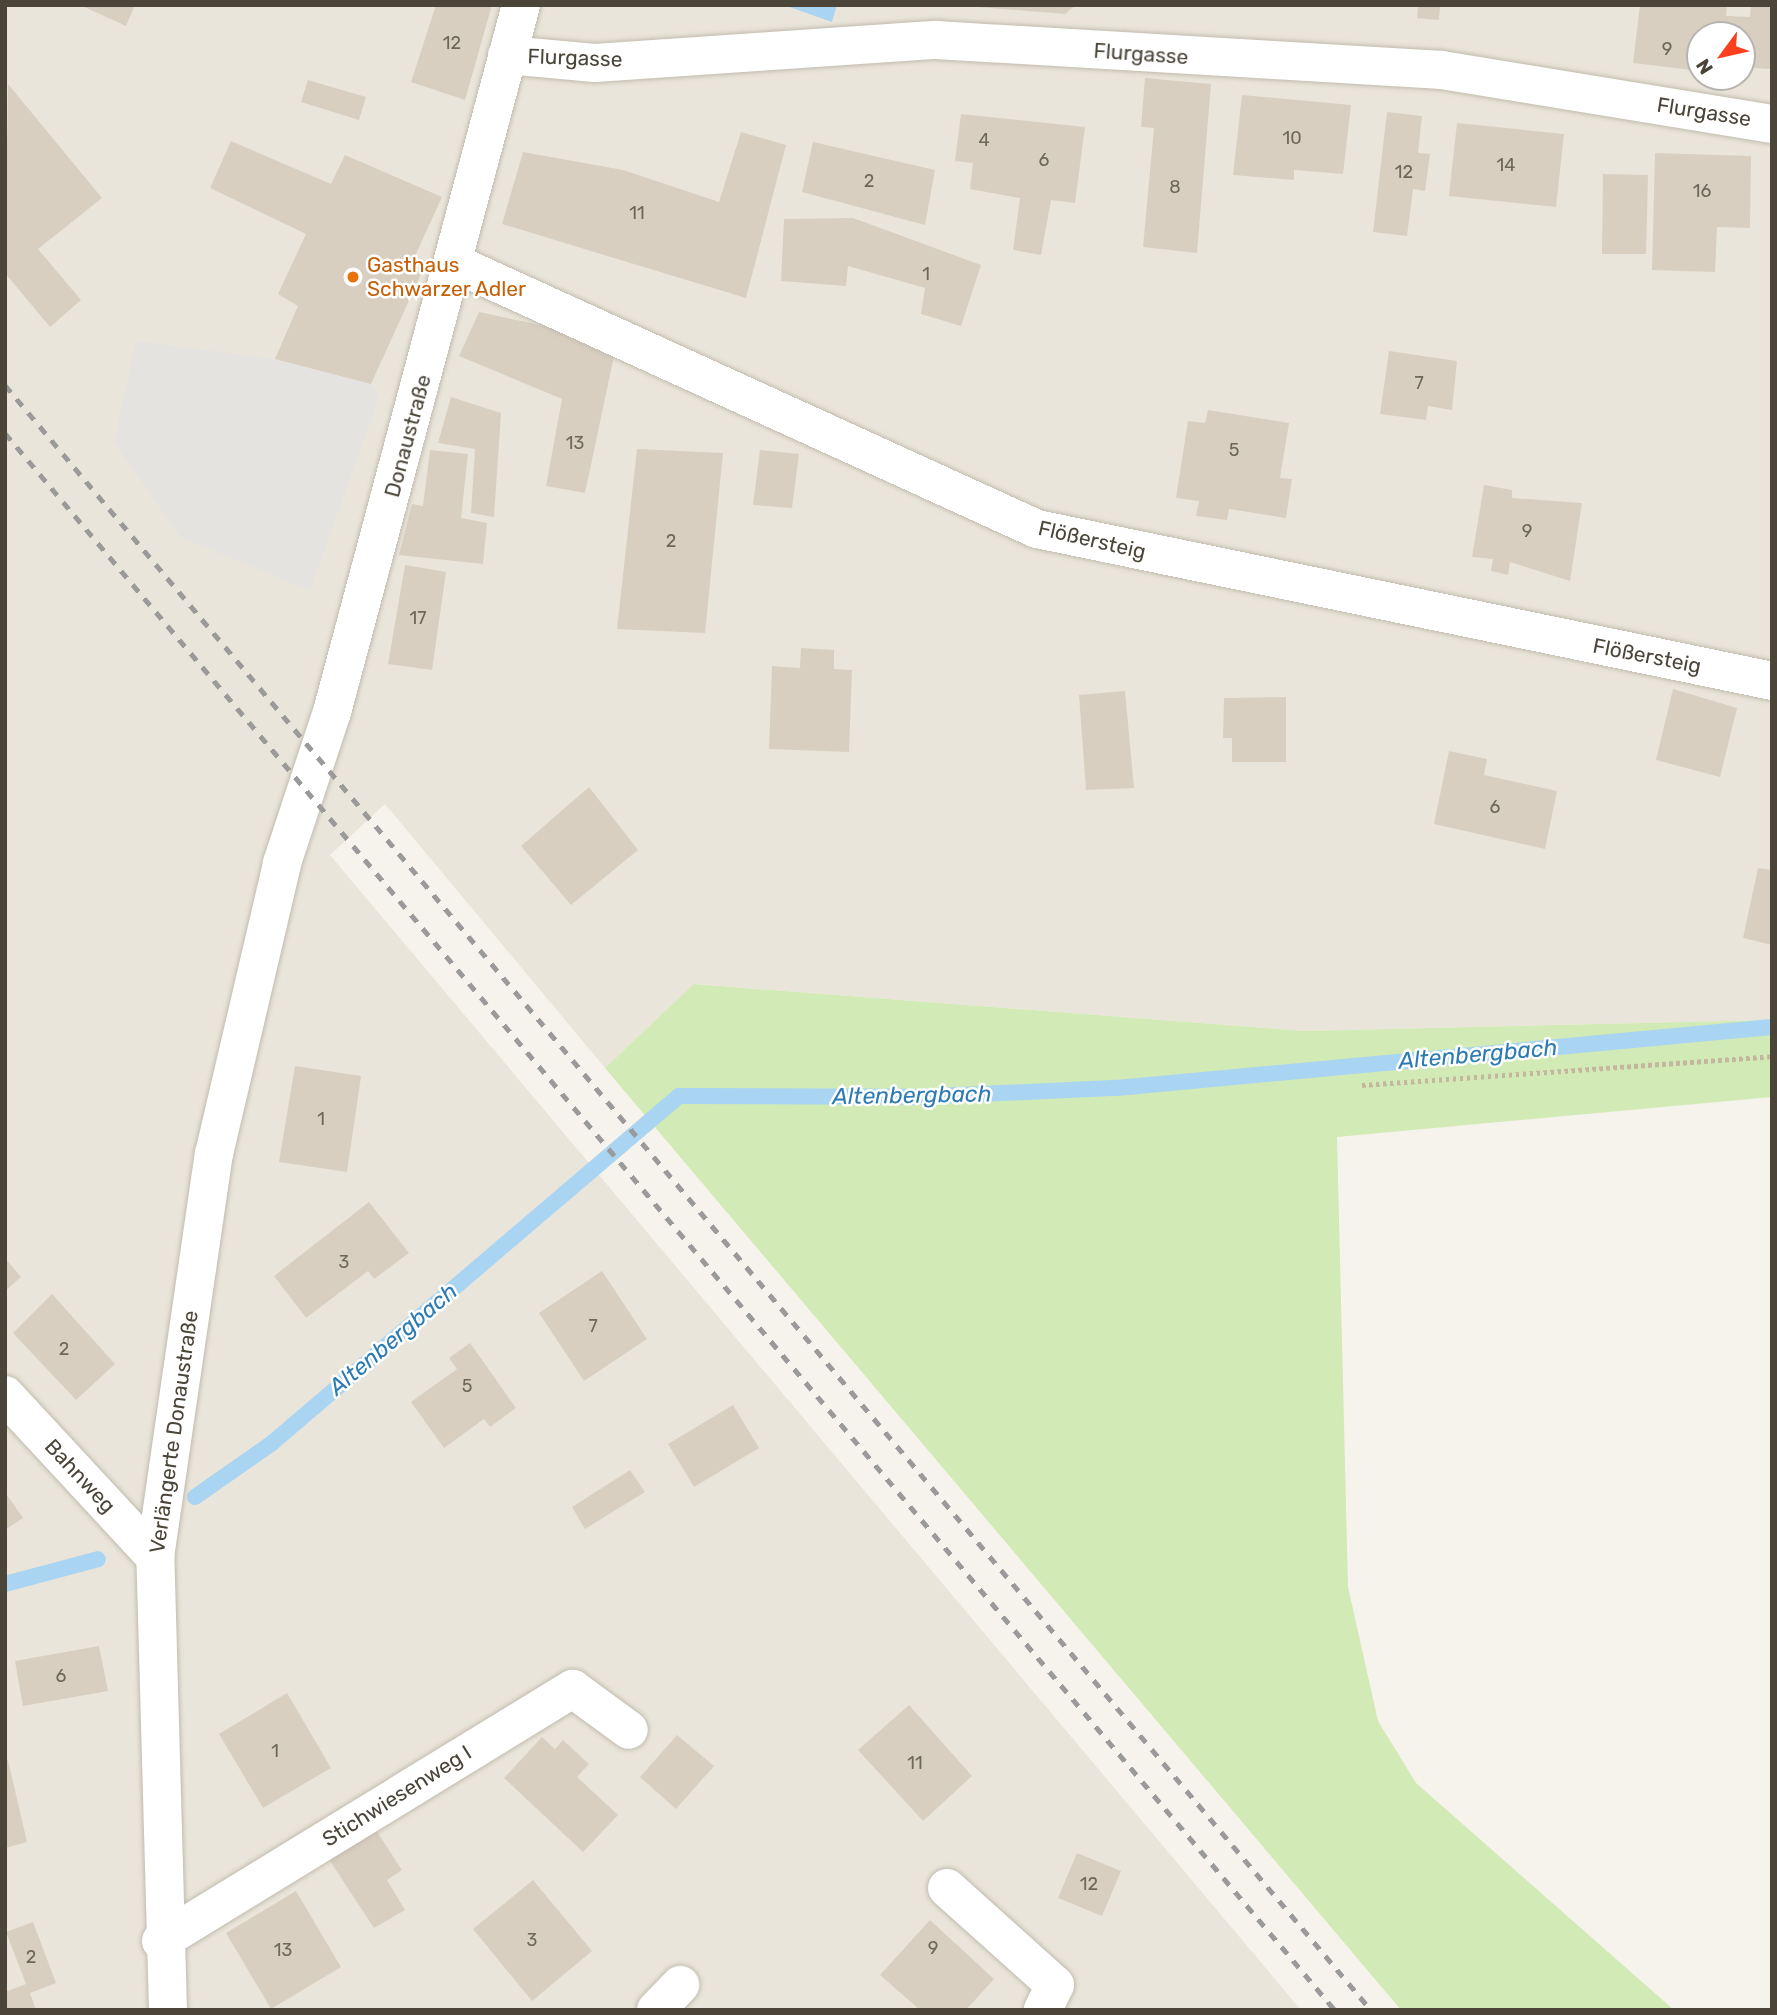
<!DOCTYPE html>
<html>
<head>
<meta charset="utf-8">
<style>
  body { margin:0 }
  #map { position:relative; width:1777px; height:2015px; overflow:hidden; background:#f6f3ec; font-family:Rubik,sans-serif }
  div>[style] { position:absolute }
  .residential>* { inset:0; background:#eae5da }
  .green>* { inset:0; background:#d2eab5 }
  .parking>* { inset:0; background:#e5e3e0 }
  .water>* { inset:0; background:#a9d4f2 }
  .stream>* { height:16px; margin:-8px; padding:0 8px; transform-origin:8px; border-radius:8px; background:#a9d4f2 }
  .building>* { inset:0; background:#d8cfc1 }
  .path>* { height:4.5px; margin-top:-2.25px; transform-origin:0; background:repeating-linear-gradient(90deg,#c4b79f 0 3.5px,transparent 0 7px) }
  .roads { filter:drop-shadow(0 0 2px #c2bbae) drop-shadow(0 0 2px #c2bbae) }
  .minor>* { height:38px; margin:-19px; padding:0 19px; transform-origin:19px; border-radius:19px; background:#fff }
  .rail>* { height:5px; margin-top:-2.5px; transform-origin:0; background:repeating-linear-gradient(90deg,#9a9a9a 0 9px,transparent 0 18px) }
  .dots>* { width:19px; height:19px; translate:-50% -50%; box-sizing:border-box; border:4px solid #fff; border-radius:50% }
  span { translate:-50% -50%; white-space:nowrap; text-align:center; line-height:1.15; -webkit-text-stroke:5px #fff; paint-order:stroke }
  .number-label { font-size:18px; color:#6e675b }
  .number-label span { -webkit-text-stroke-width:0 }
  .street-label { font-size:21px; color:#4b4439 }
  .food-label { font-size:21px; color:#c56008 }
  .left { translate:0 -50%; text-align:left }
  .water-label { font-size:23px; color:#2e7ab2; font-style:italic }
  .frame { position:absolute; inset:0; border:7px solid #4b4439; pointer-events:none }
  .north { position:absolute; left:1686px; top:21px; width:70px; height:70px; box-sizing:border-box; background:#fff; border:2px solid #b7b4b0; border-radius:50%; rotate:237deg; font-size:19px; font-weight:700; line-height:28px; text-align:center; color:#4b4439 }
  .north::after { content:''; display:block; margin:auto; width:24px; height:32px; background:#fc3f1d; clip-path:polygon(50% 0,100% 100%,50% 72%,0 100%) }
</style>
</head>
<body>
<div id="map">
  <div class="residential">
    <i style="clip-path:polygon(evenodd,5px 5px,1772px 5px,1772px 1020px,1305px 1031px,695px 984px,605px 1068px,385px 804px,330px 855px,1301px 2010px,5px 2010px,5px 5px,1700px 35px,1742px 35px,1742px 77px,1700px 77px,1700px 35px)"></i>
  </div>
  <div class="green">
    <i style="clip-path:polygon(694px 984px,1305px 1031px,1772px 1020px,1772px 1097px,1337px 1137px,1348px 1587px,1378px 1721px,1416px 1783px,1674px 2010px,1401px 2010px,605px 1068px)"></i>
  </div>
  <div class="parking">
    <i style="clip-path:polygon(136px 341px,275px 359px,371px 384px,380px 395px,310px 591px,180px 537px,114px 442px)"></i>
  </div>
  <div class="water">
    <i style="clip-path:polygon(784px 5px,837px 5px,832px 22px)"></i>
  </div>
  <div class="stream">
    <i style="left:195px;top:1497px;width:94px;rotate:-35deg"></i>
    <i style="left:272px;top:1443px;width:535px;rotate:-40.45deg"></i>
    <i style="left:679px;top:1096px;width:236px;rotate:0.2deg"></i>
    <i style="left:915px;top:1097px;width:202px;rotate:-2.6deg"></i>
    <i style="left:1117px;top:1088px;width:658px;rotate:-5.32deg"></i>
    <i style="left:5px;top:1584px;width:96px;rotate:-15deg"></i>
  </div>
  <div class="building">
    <i style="clip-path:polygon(80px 5px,135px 5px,126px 26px)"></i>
    <i style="clip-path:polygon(436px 5px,492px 5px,465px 100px,411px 82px)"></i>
    <i style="clip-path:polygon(952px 5px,1076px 5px,1065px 14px)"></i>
    <i style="clip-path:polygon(1418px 5px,1440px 5px,1439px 20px,1417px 18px)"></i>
    <i style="clip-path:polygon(1640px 5px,1727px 5px,1726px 16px,1750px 17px,1751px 5px,1772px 6px,1772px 69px,1750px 68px,1750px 75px,1742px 74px,1742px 35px,1700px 35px,1700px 71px,1633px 63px)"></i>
    <i style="clip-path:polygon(1145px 78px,1211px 84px,1197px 253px,1143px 247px,1154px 128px,1141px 127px)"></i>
    <i style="clip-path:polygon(308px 80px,366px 97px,359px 120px,301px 102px)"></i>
    <i style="clip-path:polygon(8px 84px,102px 198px,38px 249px,81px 300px,50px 327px,5px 273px)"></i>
    <i style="clip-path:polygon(1242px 95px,1351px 105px,1343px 174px,1294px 170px,1294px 180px,1233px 175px)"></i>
    <i style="clip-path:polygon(1387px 112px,1422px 116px,1418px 153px,1430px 154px,1425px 191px,1413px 189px,1407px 236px,1373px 232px)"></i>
    <i style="clip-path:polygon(961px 114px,1085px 127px,1075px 203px,1051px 200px,1041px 255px,1013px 250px,1020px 198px,970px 189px,973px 163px,955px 161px)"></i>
    <i style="clip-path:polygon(1457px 123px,1564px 134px,1556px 207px,1449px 196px)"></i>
    <i style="clip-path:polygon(741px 132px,786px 145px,746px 298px,502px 224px,523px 152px,623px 170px,719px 202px)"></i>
    <i style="clip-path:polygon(231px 141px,331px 184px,345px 155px,442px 197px,415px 256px,427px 261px,371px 384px,275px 359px,298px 306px,278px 294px,306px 234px,210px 188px)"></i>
    <i style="clip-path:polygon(813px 142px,935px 170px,925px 225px,802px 192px)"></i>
    <i style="clip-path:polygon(1655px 153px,1751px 156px,1750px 228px,1717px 227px,1715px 272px,1652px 270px)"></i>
    <i style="clip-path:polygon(1603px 174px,1648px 175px,1646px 254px,1602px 254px)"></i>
    <i style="clip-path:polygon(853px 218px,981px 265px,961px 326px,921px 314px,925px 288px,848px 266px,846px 286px,781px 281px,784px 219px)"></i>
    <i style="clip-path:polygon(479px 312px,559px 329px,614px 356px,585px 493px,546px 486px,562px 399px,459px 356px)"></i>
    <i style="clip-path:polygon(1389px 351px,1457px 361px,1452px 410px,1428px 406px,1426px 420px,1380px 414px)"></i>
    <i style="clip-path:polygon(451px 397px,501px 413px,494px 517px,471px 513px,475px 449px,438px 443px)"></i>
    <i style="clip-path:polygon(1208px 410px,1289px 423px,1280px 478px,1292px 479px,1286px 518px,1229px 509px,1227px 520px,1196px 516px,1199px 501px,1176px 498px,1188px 421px,1205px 423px)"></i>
    <i style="clip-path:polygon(637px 449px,723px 453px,705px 633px,617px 629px)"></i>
    <i style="clip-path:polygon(430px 450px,468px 454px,461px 518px,487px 523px,483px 564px,399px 555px,412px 504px,423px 506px)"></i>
    <i style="clip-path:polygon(760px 450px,799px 454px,792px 508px,753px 505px)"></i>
    <i style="clip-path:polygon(1484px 485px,1512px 490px,1512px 498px,1582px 503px,1570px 581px,1510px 562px,1508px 575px,1491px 571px,1493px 559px,1472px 557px)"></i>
    <i style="clip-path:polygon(405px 565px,446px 572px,432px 670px,388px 664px)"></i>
    <i style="clip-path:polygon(801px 648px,834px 650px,834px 669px,852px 670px,849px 752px,769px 749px,772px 666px,800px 668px)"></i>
    <i style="clip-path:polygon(1673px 689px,1737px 708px,1720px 777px,1656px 760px)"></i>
    <i style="clip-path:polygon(1125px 691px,1134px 788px,1086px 790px,1079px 695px)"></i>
    <i style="clip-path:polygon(1286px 697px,1286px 762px,1232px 762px,1232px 738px,1223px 738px,1224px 698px)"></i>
    <i style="clip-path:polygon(1449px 751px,1487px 759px,1484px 775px,1557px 791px,1545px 849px,1434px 824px)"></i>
    <i style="clip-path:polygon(589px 787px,638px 850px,571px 905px,521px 846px)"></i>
    <i style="clip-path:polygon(1758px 868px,1772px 870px,1772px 945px,1743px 938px)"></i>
    <i style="clip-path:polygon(295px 1066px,361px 1076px,347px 1172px,279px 1162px)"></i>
    <i style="clip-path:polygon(369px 1202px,409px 1253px,374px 1279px,368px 1271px,306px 1318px,274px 1276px)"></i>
    <i style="clip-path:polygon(5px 1258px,21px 1277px,5px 1291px)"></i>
    <i style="clip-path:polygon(602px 1271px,647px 1339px,584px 1381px,539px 1313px)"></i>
    <i style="clip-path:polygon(52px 1294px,115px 1364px,76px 1400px,13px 1333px)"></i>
    <i style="clip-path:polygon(470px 1343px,516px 1408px,490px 1427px,484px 1419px,444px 1448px,411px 1402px,457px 1369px,449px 1358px)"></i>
    <i style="clip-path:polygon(733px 1405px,759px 1448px,694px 1487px,668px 1444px)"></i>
    <i style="clip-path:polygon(630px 1470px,645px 1492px,585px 1529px,572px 1507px)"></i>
    <i style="clip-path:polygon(5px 1492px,23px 1518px,5px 1530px)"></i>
    <i style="clip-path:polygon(99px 1646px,108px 1691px,23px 1706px,15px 1661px)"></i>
    <i style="clip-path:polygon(287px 1693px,331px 1768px,263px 1808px,219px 1734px)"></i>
    <i style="clip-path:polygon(909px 1705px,972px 1776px,923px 1821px,858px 1750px)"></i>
    <i style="clip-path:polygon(677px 1735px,714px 1766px,676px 1809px,640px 1777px)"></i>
    <i style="clip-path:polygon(542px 1737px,555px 1749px,563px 1740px,589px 1764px,577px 1777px,618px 1815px,583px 1852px,504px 1778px)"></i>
    <i style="clip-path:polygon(8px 1760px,27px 1842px,5px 1848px,5px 1761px)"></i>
    <i style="clip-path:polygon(374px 1827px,402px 1870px,387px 1880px,405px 1910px,374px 1928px,328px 1858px)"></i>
    <i style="clip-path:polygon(1077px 1853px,1121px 1871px,1102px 1916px,1058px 1898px)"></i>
    <i style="clip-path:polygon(533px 1880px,592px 1951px,532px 2001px,473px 1929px)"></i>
    <i style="clip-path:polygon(296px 1891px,341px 1967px,271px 2009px,226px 1933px)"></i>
    <i style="clip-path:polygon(930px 1920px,994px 1979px,966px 2010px,920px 2010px,880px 1975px)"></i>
    <i style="clip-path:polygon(33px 1922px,56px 1983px,30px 1993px,36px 2010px,5px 2010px,5px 1992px,26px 1984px,6px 1932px)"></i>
  </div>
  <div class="path">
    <i style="left:1362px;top:1085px;width:411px;rotate:-4deg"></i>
  </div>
  <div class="roads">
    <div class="minor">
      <i style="left:507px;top:55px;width:88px;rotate:5.2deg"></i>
      <i style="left:595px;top:63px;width:342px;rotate:-3.9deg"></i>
      <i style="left:936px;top:40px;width:507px;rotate:3.39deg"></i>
      <i style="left:1442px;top:70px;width:334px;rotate:9.3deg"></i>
      <i style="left:456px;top:264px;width:639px;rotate:24.52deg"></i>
      <i style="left:1037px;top:529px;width:751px;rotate:11.68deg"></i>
      <i style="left:5px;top:1395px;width:221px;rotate:47.2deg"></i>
      <i style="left:947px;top:1888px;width:145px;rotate:41.9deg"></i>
      <i style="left:1055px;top:1985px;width:28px;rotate:116deg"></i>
      <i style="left:161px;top:1941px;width:483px;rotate:-31.5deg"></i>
      <i style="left:573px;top:1689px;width:69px;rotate:36.2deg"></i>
      <i style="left:168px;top:2010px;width:453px;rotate:-91.6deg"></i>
      <i style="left:155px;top:1557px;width:407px;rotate:-81.7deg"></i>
      <i style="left:214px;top:1154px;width:299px;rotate:-76.8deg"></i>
      <i style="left:282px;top:863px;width:159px;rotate:-71.7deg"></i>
      <i style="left:332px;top:712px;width:732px;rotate:-75.03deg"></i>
      <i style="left:656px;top:2010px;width:35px;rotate:-46deg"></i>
    </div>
  </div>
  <div class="rail">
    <i style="left:5px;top:385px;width:2123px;rotate:49.95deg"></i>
    <i style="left:5px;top:433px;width:2063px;rotate:49.86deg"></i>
  </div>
  <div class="dots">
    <i style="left:353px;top:277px;background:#e8710a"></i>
  </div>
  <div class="number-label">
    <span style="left:452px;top:43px">12</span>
    <span style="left:1667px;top:49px">9</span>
    <span style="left:1292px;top:138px">10</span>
    <span style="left:984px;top:140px">4</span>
    <span style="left:1044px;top:160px">6</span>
    <span style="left:1506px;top:165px">14</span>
    <span style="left:1404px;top:172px">12</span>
    <span style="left:869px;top:181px">2</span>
    <span style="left:1175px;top:187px">8</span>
    <span style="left:1702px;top:191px">16</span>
    <span style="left:637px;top:213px">11</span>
    <span style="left:926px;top:274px">1</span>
    <span style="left:1419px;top:383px">7</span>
    <span style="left:575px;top:443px">13</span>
    <span style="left:1234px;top:450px">5</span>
    <span style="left:1527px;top:531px">9</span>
    <span style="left:671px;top:541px">2</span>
    <span style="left:418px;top:618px">17</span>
    <span style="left:1495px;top:807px">6</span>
    <span style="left:321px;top:1119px">1</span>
    <span style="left:344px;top:1262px">3</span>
    <span style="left:593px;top:1326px">7</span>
    <span style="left:64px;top:1349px">2</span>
    <span style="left:467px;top:1386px">5</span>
    <span style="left:61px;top:1676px">6</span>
    <span style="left:275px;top:1751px">1</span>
    <span style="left:915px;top:1763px">11</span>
    <span style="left:1089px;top:1884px">12</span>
    <span style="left:532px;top:1940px">3</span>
    <span style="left:933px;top:1948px">9</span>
    <span style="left:283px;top:1950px">13</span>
    <span style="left:31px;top:1957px">2</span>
  </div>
  <div class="street-label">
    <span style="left:1141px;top:54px;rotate:4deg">Flurgasse</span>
    <span style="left:575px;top:58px;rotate:2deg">Flurgasse</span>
    <span style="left:1704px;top:112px;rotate:9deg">Flurgasse</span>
    <span style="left:408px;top:436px;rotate:-75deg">Donaustraße</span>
    <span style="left:1092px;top:540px;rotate:13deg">Flößersteig</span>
    <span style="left:1647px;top:656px;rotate:11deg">Flößersteig</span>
    <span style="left:174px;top:1432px;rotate:-82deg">Verlängerte Donaustraße</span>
    <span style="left:80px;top:1476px;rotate:47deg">Bahnweg</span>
    <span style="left:397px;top:1796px;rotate:-32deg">Stichwiesenweg I</span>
  </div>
  <div class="food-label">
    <span class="left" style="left:367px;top:277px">Gasthaus<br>Schwarzer Adler</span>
  </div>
  <div class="water-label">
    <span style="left:1478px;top:1054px;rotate:-5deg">Altenbergbach</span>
    <span style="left:912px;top:1095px;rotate:-1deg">Altenbergbach</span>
    <span style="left:393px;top:1339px;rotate:-40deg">Altenbergbach</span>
  </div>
  <div class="frame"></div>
  <div class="north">N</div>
</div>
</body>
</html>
